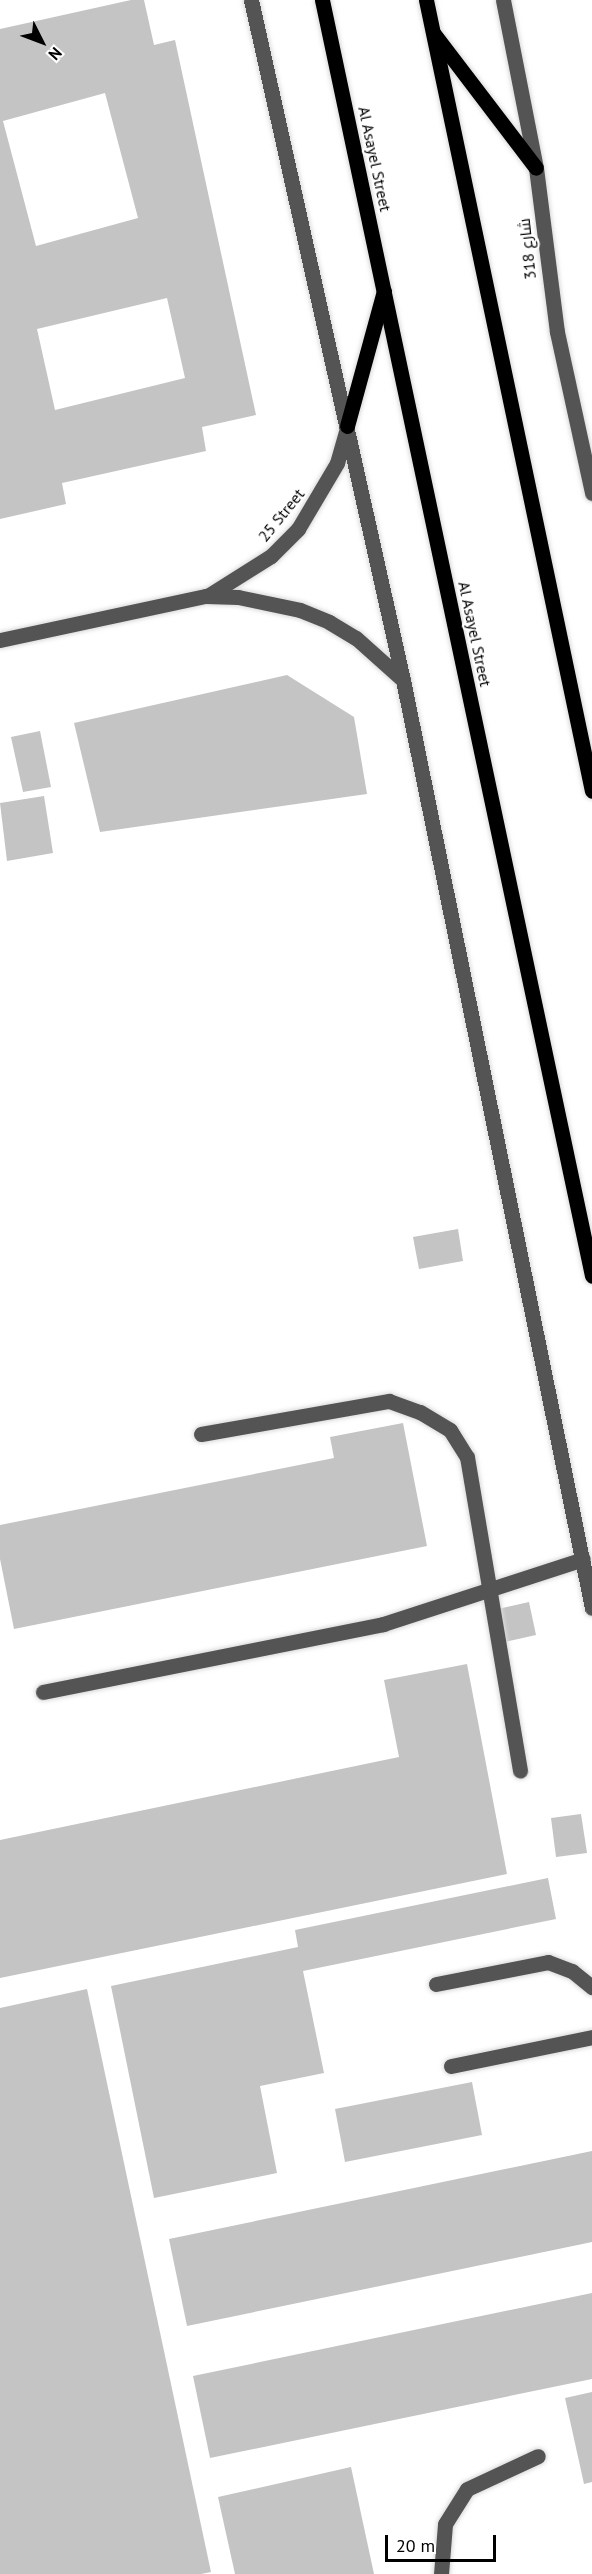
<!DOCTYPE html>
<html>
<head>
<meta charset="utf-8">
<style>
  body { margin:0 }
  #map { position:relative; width:592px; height:2574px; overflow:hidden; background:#fff; font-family:"PT Sans",Cairo,sans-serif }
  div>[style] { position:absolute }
  .building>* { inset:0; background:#c4c4c4 }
  .roads { filter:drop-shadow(0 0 2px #dbdbdb) drop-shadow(0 0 2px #dbdbdb) }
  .minor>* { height:15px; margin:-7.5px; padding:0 7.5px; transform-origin:7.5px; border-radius:7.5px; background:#545454 }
  .major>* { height:15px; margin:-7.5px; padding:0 7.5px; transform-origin:7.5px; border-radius:7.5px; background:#000 }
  span { translate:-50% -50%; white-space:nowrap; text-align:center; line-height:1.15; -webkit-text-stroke:4.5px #fff; paint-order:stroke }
  .street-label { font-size:16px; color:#000 }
  .north { position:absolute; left:12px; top:12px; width:60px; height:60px; -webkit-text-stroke:4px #fff; paint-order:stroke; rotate:132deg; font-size:16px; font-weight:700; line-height:24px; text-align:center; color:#000 }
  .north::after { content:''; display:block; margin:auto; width:21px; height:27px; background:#000; clip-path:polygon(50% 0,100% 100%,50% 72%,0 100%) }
  .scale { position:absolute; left:385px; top:2535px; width:111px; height:27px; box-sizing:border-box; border:3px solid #000; border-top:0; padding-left:8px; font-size:18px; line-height:21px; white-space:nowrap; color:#000; -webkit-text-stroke:4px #fff; paint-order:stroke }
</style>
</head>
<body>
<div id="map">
  <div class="building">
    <i style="clip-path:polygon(evenodd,131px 0,144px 0,154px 45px,175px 40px,256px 415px,202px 427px,206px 451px,62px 483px,66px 504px,0 519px,0 29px,131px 0,105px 93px,138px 218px,36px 246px,3px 121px,105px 93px,131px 0,167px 298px,185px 378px,55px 410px,37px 329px,167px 298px)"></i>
    <i style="clip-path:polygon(287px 675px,354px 717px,367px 794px,100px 832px,74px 723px)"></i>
    <i style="clip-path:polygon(40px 731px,51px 787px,23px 792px,11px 737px)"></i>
    <i style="clip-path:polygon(44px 796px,53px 853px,7px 861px,0 803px)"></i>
    <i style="clip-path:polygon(458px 1229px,463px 1261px,419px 1269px,413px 1237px)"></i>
    <i style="clip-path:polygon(403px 1423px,427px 1546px,14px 1629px,0 1559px,0 1525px,334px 1458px,330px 1437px)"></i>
    <i style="clip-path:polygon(529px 1602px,536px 1635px,505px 1642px,498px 1609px)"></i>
    <i style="clip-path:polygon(467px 1664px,507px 1874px,0 1978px,0 1840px,399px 1757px,384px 1680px)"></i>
    <i style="clip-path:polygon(581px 1814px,587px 1853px,556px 1857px,551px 1818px)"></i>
    <i style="clip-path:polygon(548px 1878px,556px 1919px,303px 1971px,324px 2073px,260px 2086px,277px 2173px,154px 2198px,111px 1986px,298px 1947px,295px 1930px)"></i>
    <i style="clip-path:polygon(87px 1989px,211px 2572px,201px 2574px,0 2574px,0 2008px)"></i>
    <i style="clip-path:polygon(472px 2082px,482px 2135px,345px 2162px,335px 2109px)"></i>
    <i style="clip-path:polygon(592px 2151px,592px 2242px,187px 2326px,169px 2239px)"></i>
    <i style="clip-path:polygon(592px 2293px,592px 2379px,210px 2458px,193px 2376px)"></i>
    <i style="clip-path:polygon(592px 2392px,592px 2482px,584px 2484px,565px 2398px)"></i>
    <i style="clip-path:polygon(351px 2467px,374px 2574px,235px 2574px,218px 2497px)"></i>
  </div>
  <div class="roads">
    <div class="minor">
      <i style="left:251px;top:0;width:697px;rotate:77.4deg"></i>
      <i style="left:403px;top:680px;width:947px;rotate:78.49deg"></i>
      <i style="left:503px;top:0;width:171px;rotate:78.9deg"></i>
      <i style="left:536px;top:168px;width:165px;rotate:82.7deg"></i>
      <i style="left:557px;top:332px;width:165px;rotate:77.7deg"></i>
      <i style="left:209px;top:595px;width:73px;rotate:-32.2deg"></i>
      <i style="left:271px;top:556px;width:38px;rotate:-45deg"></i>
      <i style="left:298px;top:529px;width:77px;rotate:-59.4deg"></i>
      <i style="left:337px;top:463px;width:36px;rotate:-74deg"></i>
      <i style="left:0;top:640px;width:211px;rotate:-12.1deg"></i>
      <i style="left:206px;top:596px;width:32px;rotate:2deg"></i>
      <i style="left:238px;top:597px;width:63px;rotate:11.8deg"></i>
      <i style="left:300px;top:610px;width:31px;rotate:22deg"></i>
      <i style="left:329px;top:622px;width:31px;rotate:31deg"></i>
      <i style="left:356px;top:638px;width:63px;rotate:41.8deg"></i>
      <i style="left:201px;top:1434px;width:191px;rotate:-10deg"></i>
      <i style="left:389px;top:1401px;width:33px;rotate:20deg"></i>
      <i style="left:420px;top:1412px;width:35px;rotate:31deg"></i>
      <i style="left:450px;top:1430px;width:32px;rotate:58deg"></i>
      <i style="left:467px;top:1457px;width:318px;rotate:80.4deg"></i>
      <i style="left:43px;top:1692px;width:347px;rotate:-11.3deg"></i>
      <i style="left:383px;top:1624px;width:210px;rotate:-18deg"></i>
      <i style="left:436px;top:1984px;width:114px;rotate:-11.1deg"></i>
      <i style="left:548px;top:1962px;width:26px;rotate:21deg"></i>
      <i style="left:572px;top:1971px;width:26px;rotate:39deg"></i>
      <i style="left:451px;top:2066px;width:144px;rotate:-11.6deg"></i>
      <i style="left:441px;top:2574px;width:50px;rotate:-85.4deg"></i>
      <i style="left:445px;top:2524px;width:41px;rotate:-57.8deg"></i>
      <i style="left:467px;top:2489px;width:78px;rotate:-24.9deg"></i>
    </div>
    <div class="major">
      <i style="left:322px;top:0;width:1304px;rotate:78.05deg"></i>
      <i style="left:426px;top:0;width:808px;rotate:78.15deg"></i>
      <i style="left:434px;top:34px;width:168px;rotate:52.7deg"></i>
      <i style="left:347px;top:426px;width:140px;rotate:-74.7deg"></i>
    </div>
  </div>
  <div class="street-label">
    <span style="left:375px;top:159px;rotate:78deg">Al Asayel Street</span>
    <span style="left:527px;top:249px;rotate:-96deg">شارع 318</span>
    <span style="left:281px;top:515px;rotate:-51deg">25 Street</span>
    <span style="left:475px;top:634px;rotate:78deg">Al Asayel Street</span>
  </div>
  <div class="north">N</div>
  <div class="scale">20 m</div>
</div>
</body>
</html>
